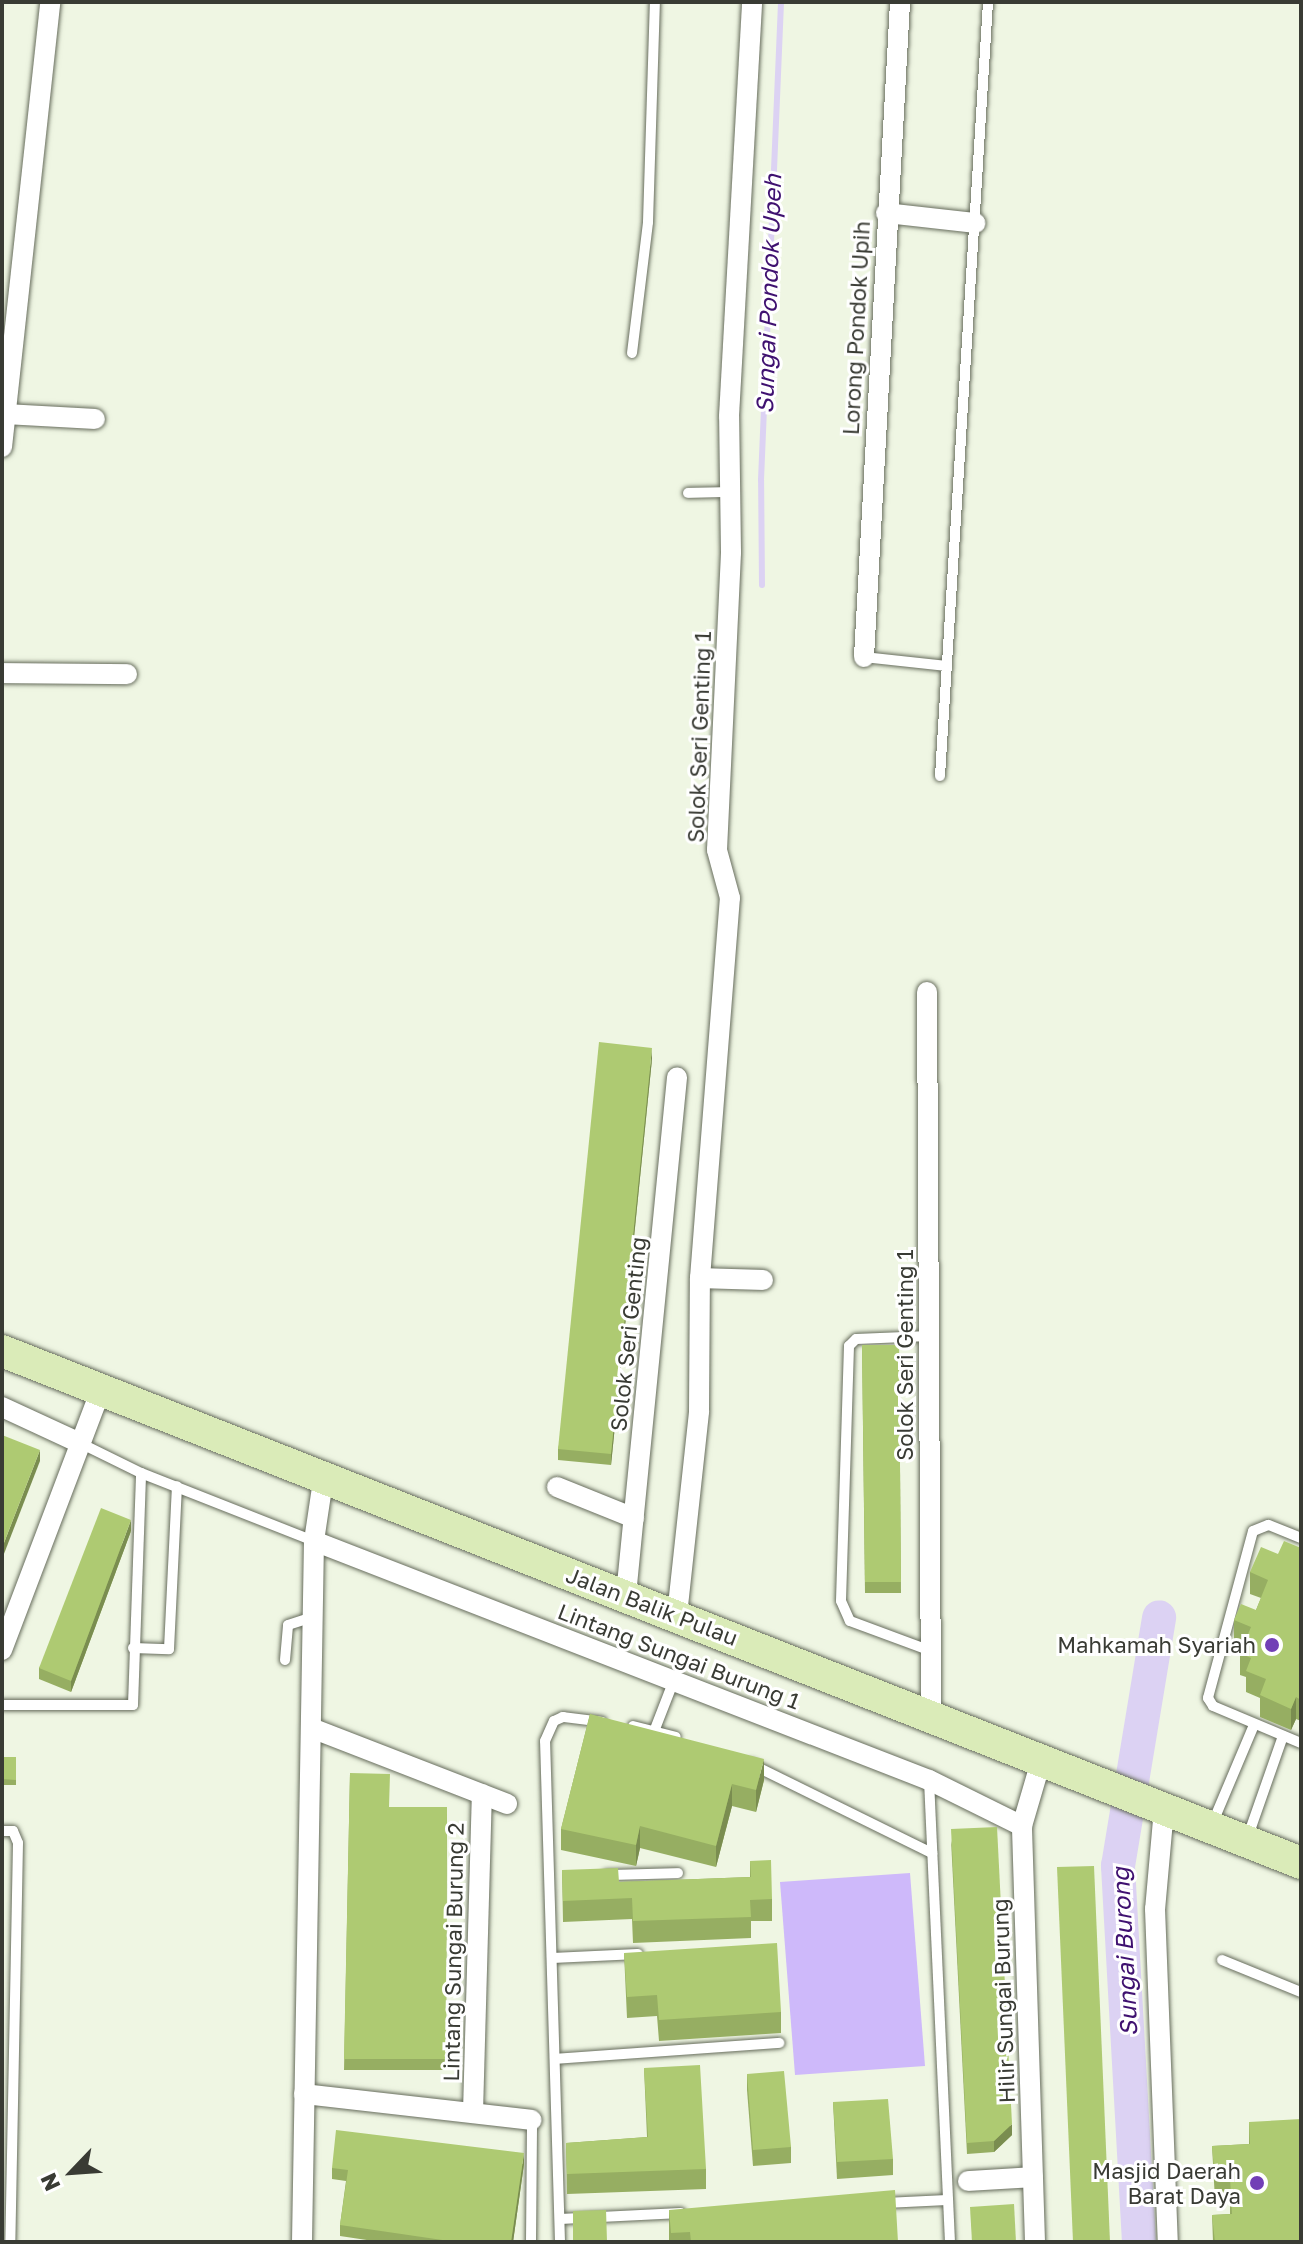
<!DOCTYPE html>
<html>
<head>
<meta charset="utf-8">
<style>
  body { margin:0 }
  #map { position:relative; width:1303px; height:2244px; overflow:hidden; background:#eff6e3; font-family:"Golos Text",sans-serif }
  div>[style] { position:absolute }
  .green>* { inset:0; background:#ceb9fa }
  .stream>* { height:6px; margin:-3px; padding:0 3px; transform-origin:3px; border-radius:3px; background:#dcd2f3 }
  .river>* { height:34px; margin:-17px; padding:0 17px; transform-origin:17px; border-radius:17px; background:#dcd2f3 }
  .roads { filter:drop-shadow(0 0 2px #676d5d) drop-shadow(0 0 2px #676d5d) }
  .lane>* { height:10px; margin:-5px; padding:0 5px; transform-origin:5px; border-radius:5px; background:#fff }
  .street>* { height:20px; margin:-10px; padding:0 10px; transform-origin:10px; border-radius:10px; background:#fff }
  .primary>* { height:32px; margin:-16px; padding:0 16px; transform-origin:16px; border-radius:16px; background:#daebb8 }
  .wall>* { inset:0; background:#96ae62 }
  .shaded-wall>* { inset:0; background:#7a8d50 }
  .building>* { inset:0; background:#aeca72 }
  .dots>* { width:22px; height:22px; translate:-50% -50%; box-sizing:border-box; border:4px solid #fff; border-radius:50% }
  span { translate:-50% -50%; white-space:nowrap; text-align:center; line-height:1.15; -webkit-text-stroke:6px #fff; paint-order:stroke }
  .street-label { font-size:22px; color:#393b34 }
  .poi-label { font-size:22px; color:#393b34 }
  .right { translate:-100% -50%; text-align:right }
  .water-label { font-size:24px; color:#3f1170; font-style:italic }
  .frame { position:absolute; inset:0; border:4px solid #393b34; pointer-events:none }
  .north { position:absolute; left:32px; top:2132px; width:80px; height:80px; -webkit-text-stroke:6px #fff; paint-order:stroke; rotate:245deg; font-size:22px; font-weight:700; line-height:32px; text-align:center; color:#393b34 }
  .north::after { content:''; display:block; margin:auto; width:28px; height:36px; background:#393b34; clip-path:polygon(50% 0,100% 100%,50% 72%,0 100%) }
</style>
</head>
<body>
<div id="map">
  <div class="green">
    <i style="clip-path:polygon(910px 1873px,925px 2066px,795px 2075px,780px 1882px)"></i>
  </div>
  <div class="stream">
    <i style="left:762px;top:585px;width:105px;rotate:-90.5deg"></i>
    <i style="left:761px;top:480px;width:478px;rotate:-87.6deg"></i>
  </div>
  <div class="river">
    <i style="left:1139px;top:2242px;width:377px;rotate:-93.2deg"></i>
    <i style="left:1118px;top:1866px;width:252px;rotate:-80.6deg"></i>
  </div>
  <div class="roads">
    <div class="lane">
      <i style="left:632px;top:353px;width:132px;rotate:-83deg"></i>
      <i style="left:648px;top:222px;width:220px;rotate:-88.2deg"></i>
      <i style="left:688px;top:493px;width:41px;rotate:-1.4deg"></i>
      <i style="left:864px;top:657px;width:83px;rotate:6.2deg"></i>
      <i style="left:940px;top:776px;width:775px;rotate:-86.45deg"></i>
      <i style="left:929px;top:1336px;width:73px;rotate:177.6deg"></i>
      <i style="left:856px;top:1339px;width:10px;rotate:135deg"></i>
      <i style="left:849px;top:1346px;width:255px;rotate:91.8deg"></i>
      <i style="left:841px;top:1601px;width:22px;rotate:66deg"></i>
      <i style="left:850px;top:1621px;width:86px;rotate:20.3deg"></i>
      <i style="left:80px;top:1443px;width:68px;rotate:26.2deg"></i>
      <i style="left:141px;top:1473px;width:186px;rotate:21.5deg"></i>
      <i style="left:1301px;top:1538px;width:35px;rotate:-158deg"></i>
      <i style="left:1268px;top:1525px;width:16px;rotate:158deg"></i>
      <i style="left:1253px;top:1531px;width:173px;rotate:105.1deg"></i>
      <i style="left:1208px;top:1698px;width:9px;rotate:58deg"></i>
      <i style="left:1213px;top:1706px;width:95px;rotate:22.8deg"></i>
      <i style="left:133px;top:1648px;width:36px;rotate:2deg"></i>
      <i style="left:169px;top:1649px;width:163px;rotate:-87.2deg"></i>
      <i style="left:285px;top:1660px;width:35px;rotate:-85deg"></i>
      <i style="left:288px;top:1625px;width:26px;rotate:-18deg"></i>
      <i style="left:2px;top:1705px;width:131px"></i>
      <i style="left:133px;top:1705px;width:232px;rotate:-88deg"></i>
      <i style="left:633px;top:1726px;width:44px;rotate:14.3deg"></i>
      <i style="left:655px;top:1729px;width:53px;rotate:-68.8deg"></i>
      <i style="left:751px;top:1764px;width:202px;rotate:26.2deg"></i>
      <i style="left:929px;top:1780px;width:462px;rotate:87.4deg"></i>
      <i style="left:1213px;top:1822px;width:105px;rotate:-67.1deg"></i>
      <i style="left:2px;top:1831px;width:11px"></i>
      <i style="left:13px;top:1831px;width:13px;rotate:67deg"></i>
      <i style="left:18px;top:1843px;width:399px;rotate:91.1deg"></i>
      <i style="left:1248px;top:1836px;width:106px;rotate:-70.7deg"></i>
      <i style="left:607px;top:1875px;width:71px;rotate:-1.6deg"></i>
      <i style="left:552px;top:1958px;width:86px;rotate:-2.7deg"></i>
      <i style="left:1222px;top:1960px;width:85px;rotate:22.1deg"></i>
      <i style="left:555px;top:2059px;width:225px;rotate:-4.1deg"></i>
      <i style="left:885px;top:2203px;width:62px;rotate:-2.8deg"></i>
      <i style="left:560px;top:2219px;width:121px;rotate:-2.8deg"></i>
      <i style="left:531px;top:2242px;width:122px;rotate:-89.5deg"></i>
      <i style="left:560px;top:2242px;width:501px;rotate:-91.71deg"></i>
      <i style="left:545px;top:1741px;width:22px;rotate:-66deg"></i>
      <i style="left:554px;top:1721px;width:10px;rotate:-24deg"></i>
      <i style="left:563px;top:1717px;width:39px;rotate:7deg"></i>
    </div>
    <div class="street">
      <i style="left:886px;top:213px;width:90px;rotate:6.4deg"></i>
      <i style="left:6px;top:414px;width:89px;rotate:3.2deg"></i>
      <i style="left:2px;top:447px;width:448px;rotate:-83.8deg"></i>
      <i style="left:864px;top:657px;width:656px;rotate:-86.85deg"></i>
      <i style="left:2px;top:673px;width:125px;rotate:0.5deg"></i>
      <i style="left:927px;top:992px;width:726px;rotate:89.68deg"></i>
      <i style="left:700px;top:1278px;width:63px;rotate:1.8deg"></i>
      <i style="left:2px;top:1407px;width:86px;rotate:24.8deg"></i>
      <i style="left:557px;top:1487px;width:83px;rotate:21.9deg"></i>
      <i style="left:314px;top:1541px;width:660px;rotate:21.24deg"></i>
      <i style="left:929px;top:1780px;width:104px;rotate:26.3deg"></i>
      <i style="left:626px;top:1595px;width:520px;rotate:-84.37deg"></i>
      <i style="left:677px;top:1615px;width:205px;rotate:-83.8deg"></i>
      <i style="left:699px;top:1411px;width:133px;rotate:-89.6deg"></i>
      <i style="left:700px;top:1278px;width:381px;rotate:-85.5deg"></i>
      <i style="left:730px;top:898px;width:50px;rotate:-105.2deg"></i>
      <i style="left:717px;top:850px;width:298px;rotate:-87.3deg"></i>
      <i style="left:731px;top:552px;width:136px;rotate:-90.8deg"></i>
      <i style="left:729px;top:416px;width:415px;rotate:-86.8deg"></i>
      <i style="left:2px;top:1650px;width:276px;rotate:-69.2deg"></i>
      <i style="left:314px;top:1729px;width:207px;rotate:21.2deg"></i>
      <i style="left:1164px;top:1809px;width:100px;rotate:95.1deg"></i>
      <i style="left:1155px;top:1909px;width:333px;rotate:87.8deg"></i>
      <i style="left:304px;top:2094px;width:229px;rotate:6.5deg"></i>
      <i style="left:473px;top:2112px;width:318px;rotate:-88.4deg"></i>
      <i style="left:968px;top:2181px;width:65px;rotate:-3.5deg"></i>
      <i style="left:302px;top:2242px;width:701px;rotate:-89.02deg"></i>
      <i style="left:314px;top:1541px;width:61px;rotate:-81.5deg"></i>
      <i style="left:1035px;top:2242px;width:416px;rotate:-91.8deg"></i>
      <i style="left:1022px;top:1826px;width:68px;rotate:-73.7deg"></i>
    </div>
    <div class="primary">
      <i style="left:2px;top:1351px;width:1396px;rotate:21.51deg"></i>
    </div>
  </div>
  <div class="wall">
    <i style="clip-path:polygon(652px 1059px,611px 1465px,558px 1460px,558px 1449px)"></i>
    <i style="clip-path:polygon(862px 1345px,899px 1345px,901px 1593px,865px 1593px)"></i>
    <i style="clip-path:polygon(131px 1531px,71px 1692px,39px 1679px,39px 1668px)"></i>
    <i style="clip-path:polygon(1301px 1548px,1301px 1721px,1296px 1719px,1291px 1730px,1260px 1717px,1260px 1698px,1246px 1692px,1246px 1677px,1240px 1675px,1240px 1653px,1243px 1645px,1234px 1642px,1234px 1620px,1256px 1610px,1261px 1598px,1250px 1594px,1250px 1572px,1278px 1554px)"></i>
    <i style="clip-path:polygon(590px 1714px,764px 1780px,756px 1812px,732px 1806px,716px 1867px,640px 1848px,636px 1866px,561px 1850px,561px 1829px)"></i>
    <i style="clip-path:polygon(2px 1757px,16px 1757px,16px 1785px,2px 1785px)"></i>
    <i style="clip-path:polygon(350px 1773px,389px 1807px,447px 1807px,446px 2070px,344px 2070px)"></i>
    <i style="clip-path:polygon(951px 1840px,1012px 2135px,994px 2152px,967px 2154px)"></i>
    <i style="clip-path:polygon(750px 1861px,772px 1899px,772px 1921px,751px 1921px,751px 1938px,633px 1943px,632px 1919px,563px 1922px,562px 1870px,619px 1882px,750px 1877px)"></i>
    <i style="clip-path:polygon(624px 1953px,781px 2012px,781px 2033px,659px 2041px,657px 2016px,627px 2018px)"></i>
    <i style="clip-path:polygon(644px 2068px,706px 2169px,706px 2189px,567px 2194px,566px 2143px,647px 2137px)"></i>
    <i style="clip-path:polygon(747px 2074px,791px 2147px,791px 2163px,753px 2166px,747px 2090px)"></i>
    <i style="clip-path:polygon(833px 2102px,893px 2159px,893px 2175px,837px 2179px)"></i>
    <i style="clip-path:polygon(1249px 2122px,1301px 2242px,1213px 2242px,1212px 2215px,1230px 2214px,1230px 2199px,1215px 2200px,1212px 2146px,1249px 2144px)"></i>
    <i style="clip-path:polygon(524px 2164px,513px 2242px,380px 2242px,340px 2236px,340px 2225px,346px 2181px,332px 2179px,332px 2168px)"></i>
    <i style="clip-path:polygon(669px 2210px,898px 2242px,669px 2242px)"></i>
  </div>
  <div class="shaded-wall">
    <i style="clip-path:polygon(652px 1048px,652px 1059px,611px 1465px,611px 1454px)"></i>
    <i style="clip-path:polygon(40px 1450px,40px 1461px,2px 1559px,2px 1548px)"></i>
    <i style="clip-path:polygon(131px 1520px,131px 1531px,71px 1692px,71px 1681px)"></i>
    <i style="clip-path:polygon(1296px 1697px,1296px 1719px,1291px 1730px,1291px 1709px)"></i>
    <i style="clip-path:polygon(764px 1759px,764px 1780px,756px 1812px,756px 1790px)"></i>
    <i style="clip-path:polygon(732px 1784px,732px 1806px,716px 1867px,716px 1846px)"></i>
    <i style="clip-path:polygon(640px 1826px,640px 1848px,636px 1866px,636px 1845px)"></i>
    <i style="clip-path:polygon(1012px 2124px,1012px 2135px,994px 2152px,994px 2141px)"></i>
    <i style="clip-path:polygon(524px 2153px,524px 2164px,513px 2242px,511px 2242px)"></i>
  </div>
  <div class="building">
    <i style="clip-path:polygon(599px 1042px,652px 1048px,611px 1454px,558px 1449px)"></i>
    <i style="clip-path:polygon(862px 1345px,899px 1345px,901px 1582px,865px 1582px)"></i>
    <i style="clip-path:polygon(2px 1435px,40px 1450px,2px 1548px)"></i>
    <i style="clip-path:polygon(101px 1508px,131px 1520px,71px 1681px,39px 1668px)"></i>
    <i style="clip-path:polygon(1284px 1541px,1301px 1548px,1301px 1700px,1296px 1697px,1291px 1709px,1260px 1695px,1266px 1679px,1246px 1671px,1251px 1658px,1240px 1653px,1251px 1627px,1234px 1620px,1241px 1604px,1256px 1610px,1268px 1580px,1250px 1572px,1261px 1547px,1278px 1554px)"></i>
    <i style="clip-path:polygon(590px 1714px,764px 1759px,756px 1790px,732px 1784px,716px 1846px,640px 1826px,636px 1845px,561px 1829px)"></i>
    <i style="clip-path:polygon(2px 1757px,16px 1757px,16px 1780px,2px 1779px)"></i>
    <i style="clip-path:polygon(350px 1773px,390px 1774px,389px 1807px,447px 1807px,446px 2059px,344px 2059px)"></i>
    <i style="clip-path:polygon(997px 1827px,1012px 2124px,994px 2141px,967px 2143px,951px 1829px)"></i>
    <i style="clip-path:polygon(2px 1837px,3px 1837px,2px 1942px)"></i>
    <i style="clip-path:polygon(771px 1860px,772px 1899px,750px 1900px,751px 1917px,633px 1921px,632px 1898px,563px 1901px,562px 1870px,618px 1868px,619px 1882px,751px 1877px,750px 1861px)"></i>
    <i style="clip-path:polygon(1094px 1866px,1110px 2242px,1073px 2242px,1057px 1867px)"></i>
    <i style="clip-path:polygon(777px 1943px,781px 2012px,659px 2020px,657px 1995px,627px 1997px,624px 1953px)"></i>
    <i style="clip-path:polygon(700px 2065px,706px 2169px,567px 2174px,566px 2143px,648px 2137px,644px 2068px)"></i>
    <i style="clip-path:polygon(784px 2071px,791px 2147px,753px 2150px,747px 2074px)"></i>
    <i style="clip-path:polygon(888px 2099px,893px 2159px,837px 2162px,833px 2102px)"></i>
    <i style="clip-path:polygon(1301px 2119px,1301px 2242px,1215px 2242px,1212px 2215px,1232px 2214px,1230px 2178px,1215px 2179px,1212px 2146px,1250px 2144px,1249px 2122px)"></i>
    <i style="clip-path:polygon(336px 2130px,524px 2153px,511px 2242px,456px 2242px,340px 2225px,348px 2170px,332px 2168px)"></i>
    <i style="clip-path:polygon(895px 2190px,898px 2242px,691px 2242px,690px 2232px,671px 2233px,669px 2210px)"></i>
    <i style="clip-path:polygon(1014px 2204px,1016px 2242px,972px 2242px,970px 2207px)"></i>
    <i style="clip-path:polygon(606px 2210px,607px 2242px,573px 2242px,573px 2211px)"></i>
  </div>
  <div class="dots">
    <i style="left:1272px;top:1645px;background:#723fb6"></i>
    <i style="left:1257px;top:2183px;background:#723fb6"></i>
  </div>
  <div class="street-label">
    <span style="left:856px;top:328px;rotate:-87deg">Lorong Pondok Upih</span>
    <span style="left:699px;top:737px;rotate:-88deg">Solok Seri Genting 1</span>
    <span style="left:628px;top:1334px;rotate:-84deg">Solok Seri Genting</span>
    <span style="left:905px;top:1355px;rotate:-90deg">Solok Seri Genting 1</span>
    <span style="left:652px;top:1606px;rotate:21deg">Jalan Balik Pulau</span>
    <span style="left:679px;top:1656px;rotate:21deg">Lintang Sungai Burung 1</span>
    <span style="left:453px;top:1952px;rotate:-89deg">Lintang Sungai Burung 2</span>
    <span style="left:1003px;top:2001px;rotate:-92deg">Hilir Sungai Burung</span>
  </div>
  <div class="poi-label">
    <span class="right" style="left:1256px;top:1645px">Mahkamah Syariah</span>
    <span class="right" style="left:1241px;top:2183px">Masjid Daerah<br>Barat Daya</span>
  </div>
  <div class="water-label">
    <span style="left:768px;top:294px;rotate:-88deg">Sungai Pondok Upeh</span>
    <span style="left:1124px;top:1952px;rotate:-93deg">Sungai Burong</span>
  </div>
  <div class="frame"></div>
  <div class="north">N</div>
</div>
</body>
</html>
